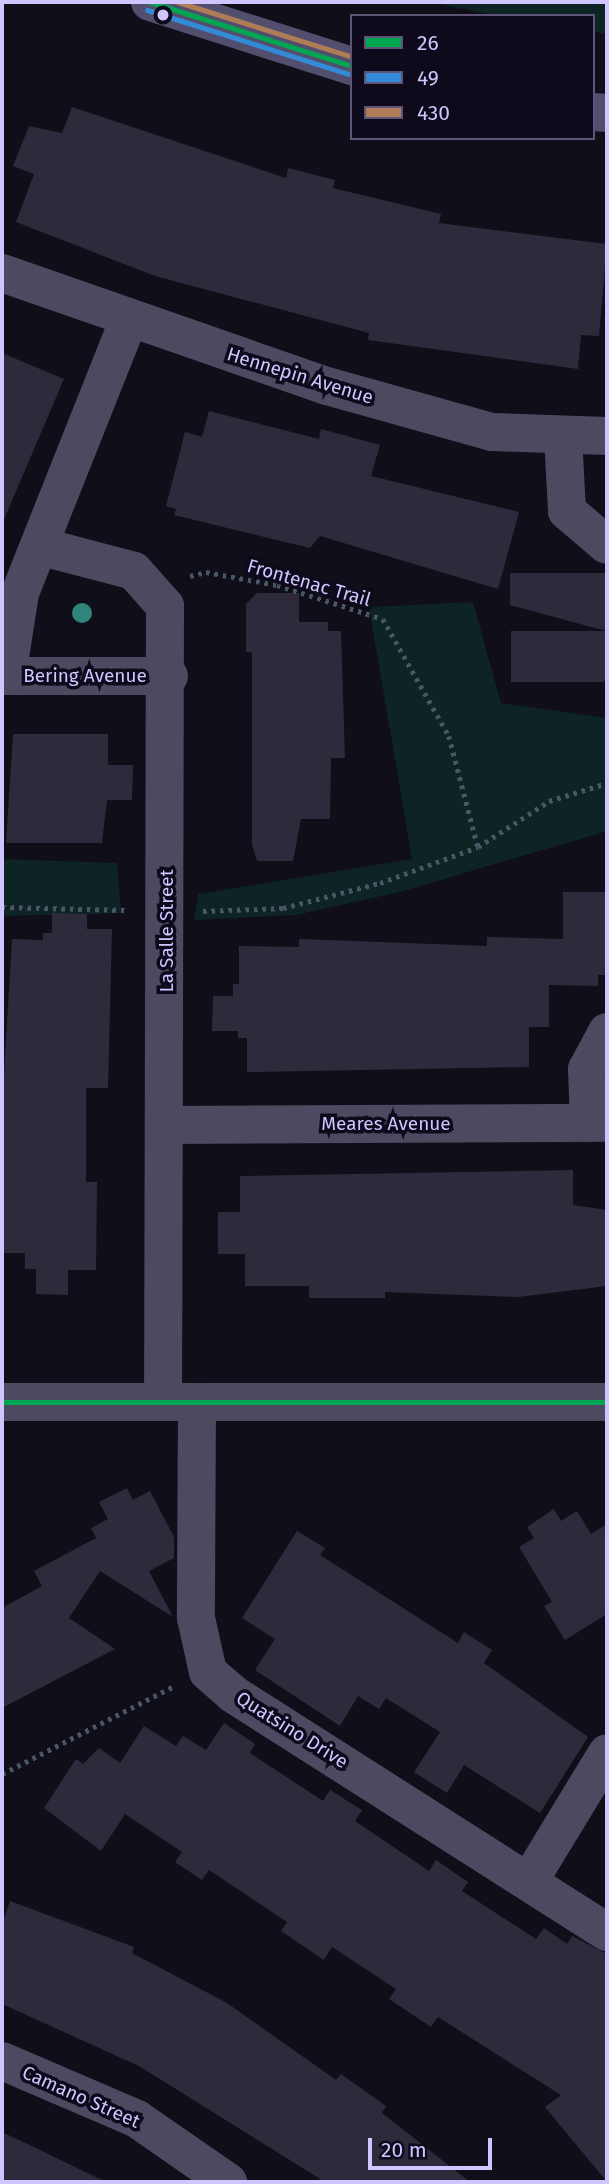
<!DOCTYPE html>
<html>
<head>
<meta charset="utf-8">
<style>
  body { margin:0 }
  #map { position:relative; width:609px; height:2184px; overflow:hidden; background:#100e18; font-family:"Fira Sans",sans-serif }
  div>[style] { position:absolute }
  .green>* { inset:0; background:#0d2324 }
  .building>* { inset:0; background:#2e2a3c }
  .path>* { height:4.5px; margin-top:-2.25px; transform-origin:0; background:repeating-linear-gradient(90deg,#485665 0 3.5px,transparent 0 8.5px) }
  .street>* { height:38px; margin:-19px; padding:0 19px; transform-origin:19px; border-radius:19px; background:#4c4961 }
  .secondary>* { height:38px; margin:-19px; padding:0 19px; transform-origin:19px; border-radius:19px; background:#514f6d }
  .bus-1>* { height:5px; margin:-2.5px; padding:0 2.5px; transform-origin:2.5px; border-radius:2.5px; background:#00a651 }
  .bus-2>* { height:5px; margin:-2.5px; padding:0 2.5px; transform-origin:2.5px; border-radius:2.5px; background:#338bd7 }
  .bus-3>* { height:5px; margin:-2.5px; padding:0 2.5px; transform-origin:2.5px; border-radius:2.5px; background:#b07c57 }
  .trees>* { width:20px; height:20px; margin:-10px; border-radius:50%; background:#318479 }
  .dots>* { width:19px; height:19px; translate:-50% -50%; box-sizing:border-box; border:4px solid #0e0a1c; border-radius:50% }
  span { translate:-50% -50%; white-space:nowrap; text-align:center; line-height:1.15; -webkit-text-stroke:7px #0e0a1c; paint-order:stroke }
  .street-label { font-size:19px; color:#d0c5ff }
  .frame { position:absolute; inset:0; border:4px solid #d0c5ff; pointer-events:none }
  .legend { position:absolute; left:350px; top:14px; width:245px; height:126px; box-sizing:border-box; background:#0e0a1c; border:2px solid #5c5577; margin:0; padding:9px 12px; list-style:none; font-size:21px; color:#d0c5ff }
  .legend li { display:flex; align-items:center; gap:14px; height:35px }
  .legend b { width:35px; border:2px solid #5c5577 }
  .scale { position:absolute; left:368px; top:2138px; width:124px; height:32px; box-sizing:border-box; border:4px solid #d0c5ff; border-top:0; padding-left:9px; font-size:21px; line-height:24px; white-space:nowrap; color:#d0c5ff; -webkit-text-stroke:5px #0e0a1c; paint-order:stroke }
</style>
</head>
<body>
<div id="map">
  <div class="green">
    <i style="clip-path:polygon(429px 2px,607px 2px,607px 34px,593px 32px,593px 16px,499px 16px)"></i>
    <i style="clip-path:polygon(473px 602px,501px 703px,607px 718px,607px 831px,400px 892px,296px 915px,194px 920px,198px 894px,412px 859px,369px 607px)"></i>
    <i style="clip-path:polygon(2px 859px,117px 863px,121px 913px,2px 916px)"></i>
  </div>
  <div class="building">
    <i style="clip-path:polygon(72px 107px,286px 178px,288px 168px,335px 180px,333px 188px,441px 214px,439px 223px,607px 244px,599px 336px,581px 335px,578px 369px,368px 340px,369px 333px,155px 276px,16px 222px,34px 174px,13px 166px,29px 126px,62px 133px)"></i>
    <i style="clip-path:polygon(2px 353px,64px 379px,2px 524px)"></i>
    <i style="clip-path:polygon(209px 411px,319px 439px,321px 429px,380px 445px,371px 476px,519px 512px,498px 589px,320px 536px,310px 548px,174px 515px,176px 509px,166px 506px,185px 432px,202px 437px)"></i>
    <i style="clip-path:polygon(510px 573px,607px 573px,607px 675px,604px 682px,511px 682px,511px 631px,606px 631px,510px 605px)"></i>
    <i style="clip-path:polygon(257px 593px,299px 593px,299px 622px,328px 622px,328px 631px,341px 631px,345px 758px,331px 758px,330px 819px,301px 819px,293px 861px,257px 861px,252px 844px,252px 652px,246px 652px,246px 604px)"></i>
    <i style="clip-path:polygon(13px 734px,108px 734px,108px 765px,133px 765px,132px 800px,107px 800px,102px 843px,6px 843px)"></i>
    <i style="clip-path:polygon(563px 892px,607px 892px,607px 975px,598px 975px,598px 986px,549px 985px,549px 1027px,529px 1027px,529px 1067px,247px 1072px,247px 1038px,238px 1038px,238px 1031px,212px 1031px,213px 996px,233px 996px,233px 984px,239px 984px,239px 946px,299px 947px,299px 939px,487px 946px,487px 937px,563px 939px)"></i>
    <i style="clip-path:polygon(52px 913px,87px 914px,87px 929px,112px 929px,108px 1088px,86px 1088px,86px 1182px,97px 1182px,96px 1270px,68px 1270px,68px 1295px,36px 1294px,36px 1269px,25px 1269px,25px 1253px,2px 1253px,2px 1107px,12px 939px,43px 940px,43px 933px,52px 933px)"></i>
    <i style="clip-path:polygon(573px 1170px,573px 1205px,607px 1210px,607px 1286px,518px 1297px,385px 1292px,385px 1298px,309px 1298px,309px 1286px,245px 1286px,245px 1254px,218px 1254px,218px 1212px,240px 1212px,240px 1176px)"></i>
    <i style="clip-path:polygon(127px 1488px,133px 1500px,150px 1491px,174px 1537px,174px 1558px,149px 1571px,173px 1617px,100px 1571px,69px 1618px,115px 1649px,2px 1708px,2px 1608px,42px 1586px,34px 1571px,96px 1538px,91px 1528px,108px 1519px,99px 1502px)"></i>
    <i style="clip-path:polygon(554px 1509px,561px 1521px,577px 1511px,591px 1534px,607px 1524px,607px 1614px,565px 1640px,544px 1606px,552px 1602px,519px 1547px,534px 1538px,527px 1527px)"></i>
    <i style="clip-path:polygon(297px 1531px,325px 1548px,320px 1555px,458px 1643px,464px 1632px,492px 1650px,484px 1663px,588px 1737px,540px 1813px,464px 1765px,447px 1793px,414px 1772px,440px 1732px,386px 1698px,379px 1709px,358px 1696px,340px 1726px,255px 1670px,275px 1639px,242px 1618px)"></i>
    <i style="clip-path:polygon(224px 1723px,255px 1744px,250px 1753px,323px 1801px,330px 1790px,362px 1810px,355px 1821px,429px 1871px,436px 1860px,468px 1882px,462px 1891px,536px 1939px,544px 1928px,567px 1944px,572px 1936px,607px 1954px,607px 2182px,545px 2107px,561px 2095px,438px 2017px,431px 2027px,389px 1999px,396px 1989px,332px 1947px,324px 1960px,281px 1931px,287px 1922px,209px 1870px,202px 1880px,175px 1862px,182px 1852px,125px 1814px,101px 1851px,44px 1808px,76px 1759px,83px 1764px,99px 1748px,120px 1763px,144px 1726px,176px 1746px,183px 1736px,206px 1750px)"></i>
    <i style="clip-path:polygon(10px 1901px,134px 1947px,132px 1953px,227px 2003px,336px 2080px,341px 2074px,386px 2106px,382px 2113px,470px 2182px,325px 2182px,139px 2066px,2px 2004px,2px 1924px)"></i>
    <i style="clip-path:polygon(2px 2132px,40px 2150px,106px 2182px,2px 2182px)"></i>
  </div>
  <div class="path">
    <i style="left:190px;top:576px;width:16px;rotate:-14deg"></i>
    <i style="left:206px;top:572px;width:72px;rotate:10.4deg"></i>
    <i style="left:277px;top:585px;width:111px;rotate:17.8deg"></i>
    <i style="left:383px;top:619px;width:134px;rotate:60.6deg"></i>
    <i style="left:449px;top:736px;width:115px;rotate:75.4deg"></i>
    <i style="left:2px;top:907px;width:123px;rotate:1.4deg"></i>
    <i style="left:203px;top:911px;width:80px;rotate:-2.1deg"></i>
    <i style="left:283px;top:908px;width:100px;rotate:-14.5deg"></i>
    <i style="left:380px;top:883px;width:104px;rotate:-20.2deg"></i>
    <i style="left:478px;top:847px;width:85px;rotate:-32.9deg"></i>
    <i style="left:549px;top:801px;width:61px;rotate:-17.2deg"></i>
    <i style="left:2px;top:1774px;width:191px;rotate:-27.1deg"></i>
  </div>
  <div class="street">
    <i style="left:2px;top:273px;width:344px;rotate:19.2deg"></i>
    <i style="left:327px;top:386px;width:171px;rotate:15.6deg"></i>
    <i style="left:492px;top:432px;width:115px;rotate:2deg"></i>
    <i style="left:563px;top:435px;width:76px;rotate:87deg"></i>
    <i style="left:567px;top:511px;width:52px;rotate:40.4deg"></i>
    <i style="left:39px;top:546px;width:98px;rotate:14.7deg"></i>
    <i style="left:134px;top:571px;width:47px;rotate:48.5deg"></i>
    <i style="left:165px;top:606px;width:796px;rotate:90.14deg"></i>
    <i style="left:2px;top:676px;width:167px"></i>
    <i style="left:7px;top:676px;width:84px;rotate:-81.1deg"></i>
    <i style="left:20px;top:593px;width:293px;rotate:-68.3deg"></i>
    <i style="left:589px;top:1123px;width:54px;rotate:-92.1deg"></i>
    <i style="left:587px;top:1069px;width:42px;rotate:-61.6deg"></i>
    <i style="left:165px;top:1125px;width:442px;rotate:-0.3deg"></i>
    <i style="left:2px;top:1402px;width:605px"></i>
    <i style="left:197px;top:1402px;width:216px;rotate:90.3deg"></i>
    <i style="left:196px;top:1618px;width:55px;rotate:77.5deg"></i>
    <i style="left:208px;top:1672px;width:33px;rotate:41deg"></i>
    <i style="left:233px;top:1694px;width:443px;rotate:32.5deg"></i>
    <i style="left:531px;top:1878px;width:146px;rotate:-58.7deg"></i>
    <i style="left:2px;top:2061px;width:147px;rotate:23.2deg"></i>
    <i style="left:137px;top:2119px;width:111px;rotate:34.7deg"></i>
  </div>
  <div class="secondary">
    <i style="left:150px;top:2px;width:212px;rotate:17.6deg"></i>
    <i style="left:593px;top:112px;width:14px;rotate:4deg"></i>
  </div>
  <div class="bus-1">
    <i style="left:150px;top:2px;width:212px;rotate:17.6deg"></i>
    <i style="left:2px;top:1402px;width:605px"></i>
  </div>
  <div class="bus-2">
    <i style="left:147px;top:10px;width:212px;rotate:17.6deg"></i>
  </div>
  <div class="bus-3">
    <i style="left:178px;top:2px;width:182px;rotate:17.5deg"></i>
  </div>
  <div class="trees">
    <i style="left:82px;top:613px"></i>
  </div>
  <div class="dots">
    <i style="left:163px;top:15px;background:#d0c5ff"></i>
  </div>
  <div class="street-label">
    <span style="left:300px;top:376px;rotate:17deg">Hennepin Avenue</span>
    <span style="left:309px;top:583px;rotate:16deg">Frontenac Trail</span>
    <span style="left:85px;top:676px">Bering Avenue</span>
    <span style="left:167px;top:931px;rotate:-90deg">La Salle Street</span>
    <span style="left:386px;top:1124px">Meares Avenue</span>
    <span style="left:292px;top:1730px;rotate:32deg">Quatsino Drive</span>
    <span style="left:81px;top:2097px;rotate:24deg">Camano Street</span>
  </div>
  <div class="frame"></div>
  <ul class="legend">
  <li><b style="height:9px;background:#00a651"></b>26</li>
  <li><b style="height:9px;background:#338bd7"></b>49</li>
  <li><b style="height:9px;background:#b07c57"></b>430</li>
  </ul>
  <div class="scale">20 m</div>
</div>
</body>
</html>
